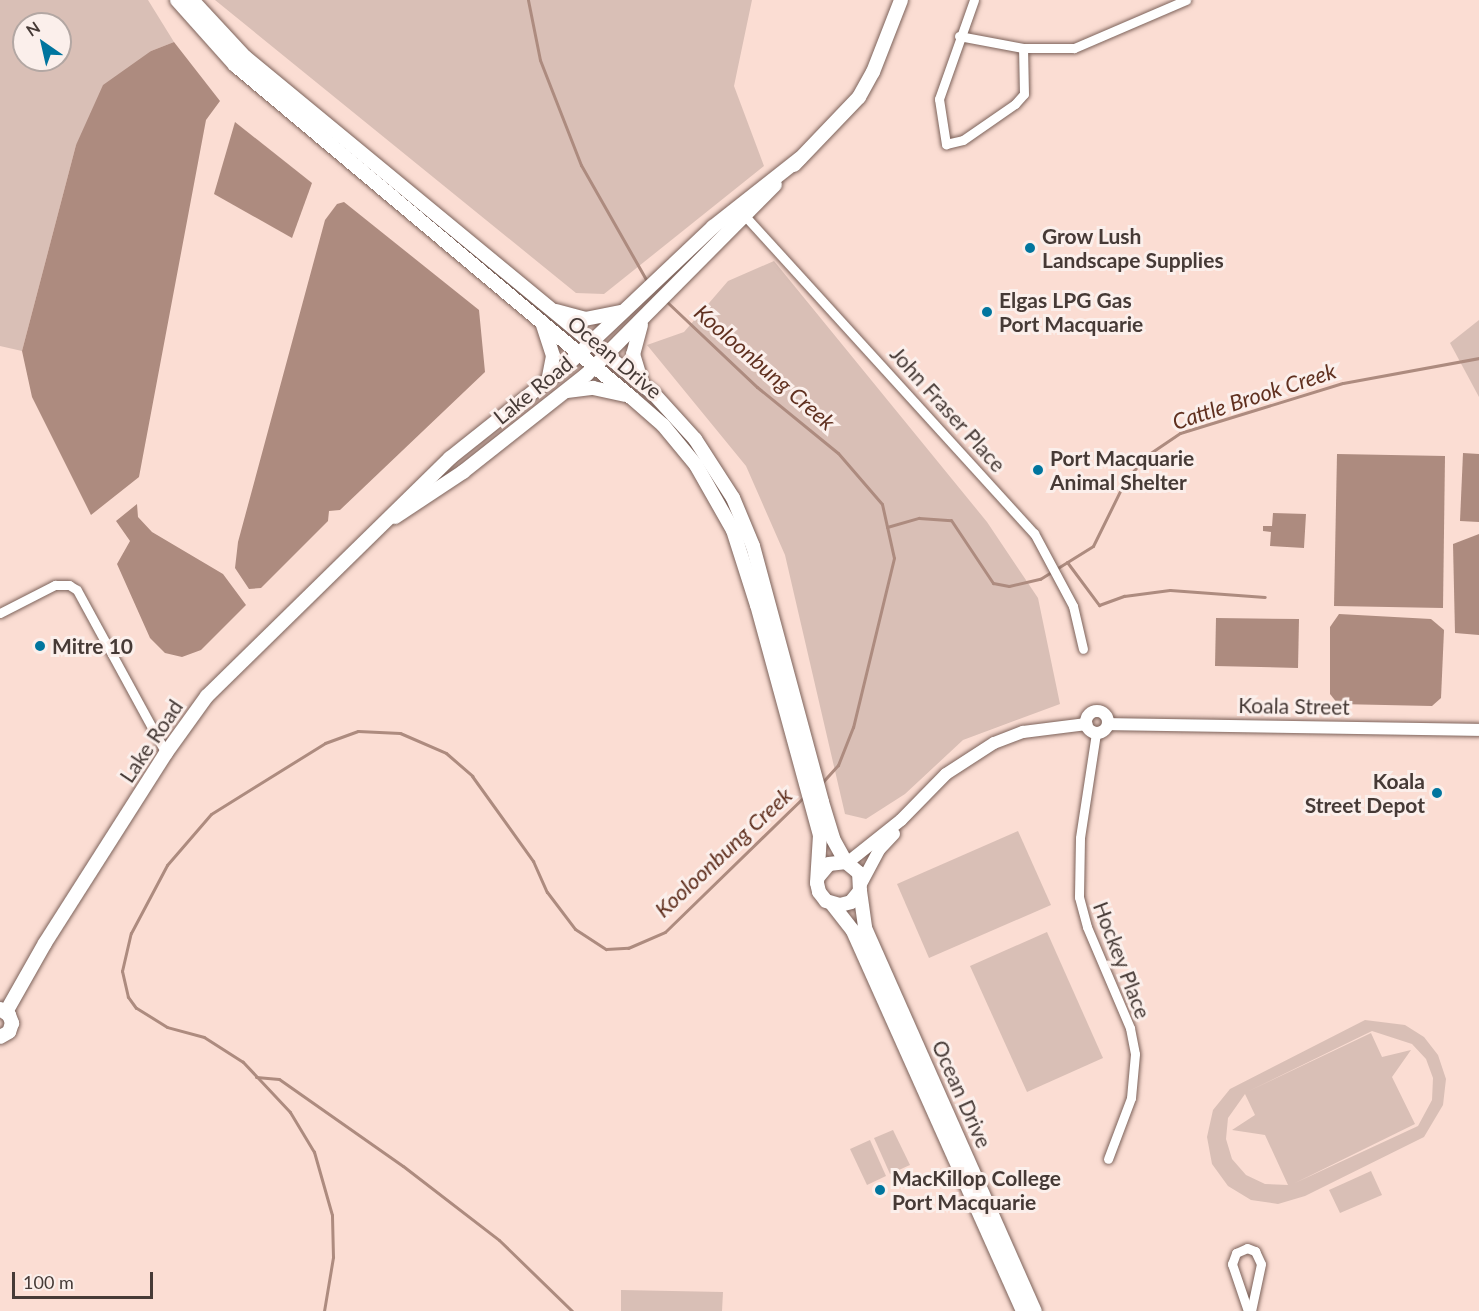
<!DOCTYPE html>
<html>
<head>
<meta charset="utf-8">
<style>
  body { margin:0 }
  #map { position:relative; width:1479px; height:1311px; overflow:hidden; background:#fbddd3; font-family:Lato,sans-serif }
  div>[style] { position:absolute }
  .green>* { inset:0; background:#d9bfb6 }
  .water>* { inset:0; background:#ad8b7f }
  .stream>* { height:3px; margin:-1.5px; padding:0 1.5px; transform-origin:1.5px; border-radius:1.5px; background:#ad8b7f }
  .roads { filter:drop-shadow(0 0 2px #7c625a) drop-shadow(0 0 2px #7c625a) }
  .minor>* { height:9px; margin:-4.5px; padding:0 4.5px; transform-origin:4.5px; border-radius:4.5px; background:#fff }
  .tertiary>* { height:12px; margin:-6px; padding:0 6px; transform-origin:6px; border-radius:6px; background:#fff }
  .tertiary>.ring { margin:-6px; padding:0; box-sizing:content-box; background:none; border:12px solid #fff; border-radius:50% }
  .secondary>* { height:14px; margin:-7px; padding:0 7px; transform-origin:7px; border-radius:7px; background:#fff }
  .dots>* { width:16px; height:16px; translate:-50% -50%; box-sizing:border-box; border:3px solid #fbefeb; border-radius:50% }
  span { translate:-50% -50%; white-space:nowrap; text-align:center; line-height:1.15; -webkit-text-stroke:6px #fbefeb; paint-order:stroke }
  .poi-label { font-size:21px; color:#463a36; font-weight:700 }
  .left { translate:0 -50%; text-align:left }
  .right { translate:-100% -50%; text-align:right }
  .street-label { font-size:21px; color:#463a36 }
  .water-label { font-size:22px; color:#60301f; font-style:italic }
  .north { position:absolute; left:12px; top:12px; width:60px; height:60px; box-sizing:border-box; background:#fbefeb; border:2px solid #b3a7a3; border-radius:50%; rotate:326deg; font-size:16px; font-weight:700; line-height:24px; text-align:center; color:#463a36 }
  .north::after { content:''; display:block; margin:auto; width:21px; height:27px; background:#00759e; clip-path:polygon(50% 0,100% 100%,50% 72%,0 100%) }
  .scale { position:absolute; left:12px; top:1272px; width:141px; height:27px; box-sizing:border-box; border:3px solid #463a36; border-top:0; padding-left:8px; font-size:18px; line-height:21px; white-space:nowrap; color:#463a36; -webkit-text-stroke:4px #fbefeb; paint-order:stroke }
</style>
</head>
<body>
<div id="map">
  <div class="green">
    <i style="clip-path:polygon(evenodd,0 0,148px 0,174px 42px,151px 51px,76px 145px,22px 351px,0 346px,0 0,24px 24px,60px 24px,60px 60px,24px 60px,24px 24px)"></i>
    <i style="clip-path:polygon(215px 0,752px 0,734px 86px,764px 166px,604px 294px,576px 293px)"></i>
    <i style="clip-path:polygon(774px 261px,987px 522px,1038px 598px,1060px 704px,963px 740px,905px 794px,866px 819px,845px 814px,785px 555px,746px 466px,647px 345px,684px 332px,728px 281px)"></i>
    <i style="clip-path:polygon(1479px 320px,1479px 397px,1450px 343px)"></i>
    <i style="clip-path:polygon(1018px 831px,1051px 905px,929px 958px,897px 884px)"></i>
    <i style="clip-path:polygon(1047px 932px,1103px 1058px,1027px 1092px,970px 966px)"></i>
    <i style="clip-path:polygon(evenodd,1365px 1020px,1405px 1025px,1424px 1037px,1438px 1055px,1446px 1079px,1443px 1105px,1424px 1137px,1305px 1196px,1278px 1204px,1251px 1200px,1228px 1186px,1212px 1164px,1207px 1137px,1213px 1110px,1230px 1089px,1365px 1020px,1372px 1031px,1412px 1044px,1426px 1059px,1433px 1078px,1432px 1100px,1418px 1126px,1295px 1183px,1415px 1124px,1392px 1077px,1411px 1050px,1382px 1057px,1371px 1033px,1247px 1092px,1372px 1031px,1365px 1020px,1245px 1094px,1255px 1115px,1232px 1130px,1265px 1135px,1288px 1185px,1265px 1184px,1246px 1175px,1232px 1159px,1226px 1139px,1228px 1118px,1245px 1094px)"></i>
    <i style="clip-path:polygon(893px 1130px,910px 1165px,890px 1174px,874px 1138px)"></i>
    <i style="clip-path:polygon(870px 1140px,886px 1176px,867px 1185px,850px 1149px)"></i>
    <i style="clip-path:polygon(1371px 1171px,1382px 1195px,1340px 1213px,1329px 1190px)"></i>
    <i style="clip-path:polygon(621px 1290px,723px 1292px,722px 1311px,621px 1311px)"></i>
  </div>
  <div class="water">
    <i style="clip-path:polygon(174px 42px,220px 101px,206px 120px,139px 477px,91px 515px,32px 397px,22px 351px,76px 145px,103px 85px,151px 51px)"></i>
    <i style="clip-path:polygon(235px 122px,312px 183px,292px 238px,214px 194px)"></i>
    <i style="clip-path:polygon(344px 202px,479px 310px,485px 372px,340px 510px,329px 511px,328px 521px,261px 588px,249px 589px,235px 568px,238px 542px,325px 220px,337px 204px)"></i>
    <i style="clip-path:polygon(1463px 453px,1479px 454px,1479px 522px,1460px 521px)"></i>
    <i style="clip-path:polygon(1337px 454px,1445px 456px,1443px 608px,1334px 606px)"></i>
    <i style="clip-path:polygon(137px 504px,138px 517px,152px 532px,223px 574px,246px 605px,201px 650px,182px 657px,165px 653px,150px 638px,117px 564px,130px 541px,116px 521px)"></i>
    <i style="clip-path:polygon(1273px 513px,1306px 514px,1304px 548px,1270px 546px,1271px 532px,1263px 531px,1263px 526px,1272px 526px)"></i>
    <i style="clip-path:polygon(1479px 534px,1479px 635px,1455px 633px,1453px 544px)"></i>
    <i style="clip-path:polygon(1339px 614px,1431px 619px,1444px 630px,1441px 698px,1432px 706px,1338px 704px,1330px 694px,1330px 627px)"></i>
    <i style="clip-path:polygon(1216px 618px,1299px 619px,1298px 668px,1215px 666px)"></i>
  </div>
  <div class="stream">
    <i style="left:528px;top:0;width:61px;rotate:78.7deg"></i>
    <i style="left:540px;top:60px;width:113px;rotate:68.7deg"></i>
    <i style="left:581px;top:165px;width:136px;rotate:60.4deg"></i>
    <i style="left:666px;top:301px;width:125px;rotate:43.4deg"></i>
    <i style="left:757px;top:387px;width:104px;rotate:39.2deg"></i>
    <i style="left:838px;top:453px;width:67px;rotate:49.2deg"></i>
    <i style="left:882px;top:504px;width:55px;rotate:77.5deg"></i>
    <i style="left:894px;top:558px;width:174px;rotate:103.6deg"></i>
    <i style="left:853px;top:727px;width:41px;rotate:111.5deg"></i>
    <i style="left:838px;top:765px;width:25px;rotate:132deg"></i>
    <i style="left:887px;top:527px;width:33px;rotate:-16deg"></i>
    <i style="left:919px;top:518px;width:32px;rotate:4deg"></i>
    <i style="left:951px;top:520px;width:76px;rotate:56.3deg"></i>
    <i style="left:993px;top:583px;width:16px;rotate:11deg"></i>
    <i style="left:1009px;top:586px;width:32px;rotate:-13deg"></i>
    <i style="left:1040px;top:579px;width:62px;rotate:-31.9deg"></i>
    <i style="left:1093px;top:546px;width:72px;rotate:-63.8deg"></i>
    <i style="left:1125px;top:481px;width:33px;rotate:-50deg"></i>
    <i style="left:1146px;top:456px;width:41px;rotate:-34.1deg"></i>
    <i style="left:1180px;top:433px;width:170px;rotate:-17.1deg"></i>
    <i style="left:1343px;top:383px;width:138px;rotate:-10.4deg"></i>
    <i style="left:1067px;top:562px;width:54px;rotate:53.3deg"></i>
    <i style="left:1099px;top:605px;width:27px;rotate:-20deg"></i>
    <i style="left:1124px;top:596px;width:46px;rotate:-7.4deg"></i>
    <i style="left:1170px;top:590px;width:95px;rotate:4.2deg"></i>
    <i style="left:256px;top:1077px;width:23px;rotate:5deg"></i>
    <i style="left:279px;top:1079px;width:151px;rotate:35.1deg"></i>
    <i style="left:403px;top:1166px;width:121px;rotate:37.6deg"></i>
    <i style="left:499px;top:1240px;width:102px;rotate:44.2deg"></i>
    <i style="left:324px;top:1311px;width:55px;rotate:-80.5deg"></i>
    <i style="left:333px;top:1257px;width:42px;rotate:-91.4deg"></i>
    <i style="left:332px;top:1215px;width:66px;rotate:-105.9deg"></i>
    <i style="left:314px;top:1152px;width:47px;rotate:-121deg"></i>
    <i style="left:290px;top:1112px;width:69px;rotate:-133.2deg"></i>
    <i style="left:243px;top:1062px;width:46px;rotate:-147.3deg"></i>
    <i style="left:204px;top:1037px;width:38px;rotate:-165deg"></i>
    <i style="left:167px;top:1027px;width:36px;rotate:-148deg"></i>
    <i style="left:136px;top:1008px;width:14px;rotate:-126deg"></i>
    <i style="left:128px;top:997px;width:27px;rotate:-103deg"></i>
    <i style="left:122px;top:971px;width:39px;rotate:-77deg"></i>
    <i style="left:131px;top:933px;width:77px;rotate:-62.1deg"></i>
    <i style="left:167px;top:865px;width:67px;rotate:-49.2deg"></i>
    <i style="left:211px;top:814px;width:134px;rotate:-31.9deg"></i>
    <i style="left:325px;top:743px;width:35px;rotate:-20deg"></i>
    <i style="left:358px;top:731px;width:42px;rotate:2.7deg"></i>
    <i style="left:400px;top:733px;width:50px;rotate:23.5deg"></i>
    <i style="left:446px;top:753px;width:35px;rotate:41deg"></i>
    <i style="left:472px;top:776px;width:105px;rotate:54.3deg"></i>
    <i style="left:533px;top:861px;width:34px;rotate:66deg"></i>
    <i style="left:547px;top:892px;width:46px;rotate:52.9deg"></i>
    <i style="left:575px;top:929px;width:37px;rotate:33deg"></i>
    <i style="left:606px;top:949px;width:22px;rotate:-3deg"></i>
    <i style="left:628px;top:948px;width:40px;rotate:-23.4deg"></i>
    <i style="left:665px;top:932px;width:194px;rotate:-44.2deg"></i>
  </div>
  <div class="roads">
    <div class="minor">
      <i style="left:974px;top:0;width:105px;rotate:109.5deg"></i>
      <i style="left:939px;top:99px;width:46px;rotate:81.2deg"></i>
      <i style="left:946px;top:144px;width:17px;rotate:-13deg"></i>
      <i style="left:963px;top:140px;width:63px;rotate:-34.7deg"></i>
      <i style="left:1015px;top:104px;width:13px;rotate:-48deg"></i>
      <i style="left:1024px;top:94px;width:46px;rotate:-91.2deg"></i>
      <i style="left:959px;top:36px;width:65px;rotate:10.6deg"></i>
      <i style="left:1023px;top:48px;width:51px"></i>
      <i style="left:1074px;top:48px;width:122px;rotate:-23.2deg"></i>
      <i style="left:746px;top:217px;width:428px;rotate:47.7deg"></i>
      <i style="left:1034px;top:533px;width:83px;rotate:61.9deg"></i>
      <i style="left:1073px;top:606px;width:44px;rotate:76.9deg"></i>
      <i style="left:0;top:613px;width:62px;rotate:-27deg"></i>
      <i style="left:55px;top:585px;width:14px"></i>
      <i style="left:69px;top:585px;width:9px;rotate:32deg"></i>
      <i style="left:77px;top:590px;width:186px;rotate:61.4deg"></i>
      <i style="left:1096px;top:733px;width:106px;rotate:98.7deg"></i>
      <i style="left:1080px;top:838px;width:59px;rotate:91deg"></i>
      <i style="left:1079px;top:897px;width:31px;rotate:75deg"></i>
      <i style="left:1087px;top:927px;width:110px;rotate:66.9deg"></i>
      <i style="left:1130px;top:1028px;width:26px;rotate:79deg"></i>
      <i style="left:1135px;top:1054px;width:44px;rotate:95.2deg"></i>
      <i style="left:1131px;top:1098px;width:65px;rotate:110.7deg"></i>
      <i style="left:1248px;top:1311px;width:50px;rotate:-108.8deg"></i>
      <i style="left:1232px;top:1264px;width:12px;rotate:-70deg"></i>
      <i style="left:1236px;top:1253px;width:12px;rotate:-24deg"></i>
      <i style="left:1247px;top:1248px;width:9px;rotate:21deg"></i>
      <i style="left:1255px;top:1251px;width:14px;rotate:65deg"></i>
      <i style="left:1261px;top:1264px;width:48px;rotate:102deg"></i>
    </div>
    <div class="tertiary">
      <i class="ring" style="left:1086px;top:711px;width:10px;height:10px"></i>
      <i style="left:1108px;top:724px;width:371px;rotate:0.9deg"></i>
      <i style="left:847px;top:863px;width:69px;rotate:-38.5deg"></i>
      <i style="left:901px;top:820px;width:64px;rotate:-45.6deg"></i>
      <i style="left:946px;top:774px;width:57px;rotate:-32.9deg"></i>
      <i style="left:994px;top:743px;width:31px;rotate:-21deg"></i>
      <i style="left:1023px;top:732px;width:64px;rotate:-7.2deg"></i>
      <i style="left:861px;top:884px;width:38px;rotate:-62deg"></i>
      <i style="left:879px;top:850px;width:22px;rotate:-47deg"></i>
    </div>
    <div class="secondary">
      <i style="left:177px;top:0;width:87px;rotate:48.3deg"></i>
      <i style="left:235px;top:65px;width:518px;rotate:39.99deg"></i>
      <i style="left:632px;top:398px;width:41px;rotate:41.1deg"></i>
      <i style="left:663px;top:425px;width:52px;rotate:50.5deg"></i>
      <i style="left:696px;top:465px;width:75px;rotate:60.4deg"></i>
      <i style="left:733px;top:530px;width:79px;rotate:72.3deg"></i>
      <i style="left:757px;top:605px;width:238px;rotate:74.7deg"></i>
      <i style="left:820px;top:835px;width:48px;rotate:93.6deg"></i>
      <i style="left:817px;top:883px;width:9px;rotate:77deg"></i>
      <i style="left:819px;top:892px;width:11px;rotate:52deg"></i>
      <i style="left:826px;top:901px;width:15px;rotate:16deg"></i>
      <i style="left:840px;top:905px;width:11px;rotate:-15deg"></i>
      <i style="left:851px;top:902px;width:14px;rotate:-51deg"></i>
      <i style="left:860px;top:891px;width:18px;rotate:-93deg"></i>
      <i style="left:859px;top:873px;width:17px;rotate:-140deg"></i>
      <i style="left:846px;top:862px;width:17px;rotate:173deg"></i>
      <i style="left:829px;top:864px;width:17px;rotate:130deg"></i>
      <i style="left:192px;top:0;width:78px;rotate:47.1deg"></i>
      <i style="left:245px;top:57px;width:530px;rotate:39.49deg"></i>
      <i style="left:654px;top:394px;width:61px;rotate:47.7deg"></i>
      <i style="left:695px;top:439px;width:70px;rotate:57.2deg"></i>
      <i style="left:733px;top:498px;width:52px;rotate:67.4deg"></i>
      <i style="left:753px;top:546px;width:265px;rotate:74.9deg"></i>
      <i style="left:822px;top:802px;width:39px;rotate:73deg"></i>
      <i style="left:833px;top:839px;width:26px;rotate:61deg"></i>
      <i style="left:794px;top:165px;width:94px;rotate:-46.3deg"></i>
      <i style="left:859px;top:97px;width:29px;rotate:-61deg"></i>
      <i style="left:873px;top:72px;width:77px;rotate:-68.7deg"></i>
      <i style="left:556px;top:311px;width:30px;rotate:15deg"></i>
      <i style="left:585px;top:319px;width:37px;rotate:-11deg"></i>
      <i style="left:543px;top:325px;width:33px;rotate:72deg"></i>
      <i style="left:553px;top:356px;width:25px;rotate:101deg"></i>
      <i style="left:641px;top:325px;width:30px;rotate:105deg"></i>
      <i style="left:633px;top:354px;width:31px;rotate:73deg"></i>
      <i style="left:567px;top:391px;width:26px;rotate:-7deg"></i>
      <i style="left:593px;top:388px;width:33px;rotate:12deg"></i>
      <i style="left:395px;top:517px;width:82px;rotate:-33.5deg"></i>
      <i style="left:463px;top:472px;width:157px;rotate:-38.3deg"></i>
      <i style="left:586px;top:375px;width:268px;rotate:-45.2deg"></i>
      <i style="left:860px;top:891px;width:37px;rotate:82deg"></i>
      <i style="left:865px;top:928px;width:419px;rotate:66.1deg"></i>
      <i style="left:832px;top:904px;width:34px;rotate:52deg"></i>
      <i style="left:853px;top:931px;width:416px;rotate:65.9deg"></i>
      <i style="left:0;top:1009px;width:11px;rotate:34deg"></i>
      <i style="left:9px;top:1015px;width:9px;rotate:69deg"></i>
      <i style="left:12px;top:1023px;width:9px;rotate:108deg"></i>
      <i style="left:9px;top:1032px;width:10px;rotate:151deg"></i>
      <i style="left:6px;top:1012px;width:79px;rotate:-60.5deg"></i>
      <i style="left:45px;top:943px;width:225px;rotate:-57.5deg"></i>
      <i style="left:166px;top:753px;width:70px;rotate:-54.3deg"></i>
      <i style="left:207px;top:696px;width:340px;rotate:-44.4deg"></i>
      <i style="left:450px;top:458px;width:149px;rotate:-38.5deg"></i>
      <i style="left:567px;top:365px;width:201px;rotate:-43.4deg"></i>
      <i style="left:713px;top:227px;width:110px;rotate:-38.3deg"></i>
    </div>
  </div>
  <div class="dots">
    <i style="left:1030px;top:248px;background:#00759e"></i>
    <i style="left:987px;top:312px;background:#00759e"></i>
    <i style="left:1038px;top:470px;background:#00759e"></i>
    <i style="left:40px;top:646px;background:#00759e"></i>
    <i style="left:1437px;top:793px;background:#00759e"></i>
    <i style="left:880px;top:1190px;background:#00759e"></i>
  </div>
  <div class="poi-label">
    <span class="left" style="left:1042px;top:248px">Grow Lush<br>Landscape Supplies</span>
    <span class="left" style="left:999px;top:312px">Elgas LPG Gas<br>Port Macquarie</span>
    <span class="left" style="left:1050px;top:470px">Port Macquarie<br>Animal Shelter</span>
    <span class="left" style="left:52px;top:646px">Mitre 10</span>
    <span class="right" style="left:1425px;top:793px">Koala<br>Street Depot</span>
    <span class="left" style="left:892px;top:1190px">MacKillop College<br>Port Macquarie</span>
  </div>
  <div class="street-label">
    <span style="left:615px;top:357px;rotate:40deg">Ocean Drive</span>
    <span style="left:533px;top:390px;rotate:-39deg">Lake Road</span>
    <span style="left:948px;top:409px;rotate:48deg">John Fraser Place</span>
    <span style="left:1294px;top:706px;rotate:1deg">Koala Street</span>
    <span style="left:151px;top:741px;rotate:-56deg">Lake Road</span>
    <span style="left:1122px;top:960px;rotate:69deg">Hockey Place</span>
    <span style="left:962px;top:1094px;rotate:66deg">Ocean Drive</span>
  </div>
  <div class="water-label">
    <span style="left:765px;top:367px;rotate:41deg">Kooloonbung Creek</span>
    <span style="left:1254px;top:396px;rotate:-18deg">Cattle Brook Creek</span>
    <span style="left:723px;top:852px;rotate:-43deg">Kooloonbung Creek</span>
  </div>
  <div class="north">N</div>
  <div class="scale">100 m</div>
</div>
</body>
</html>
